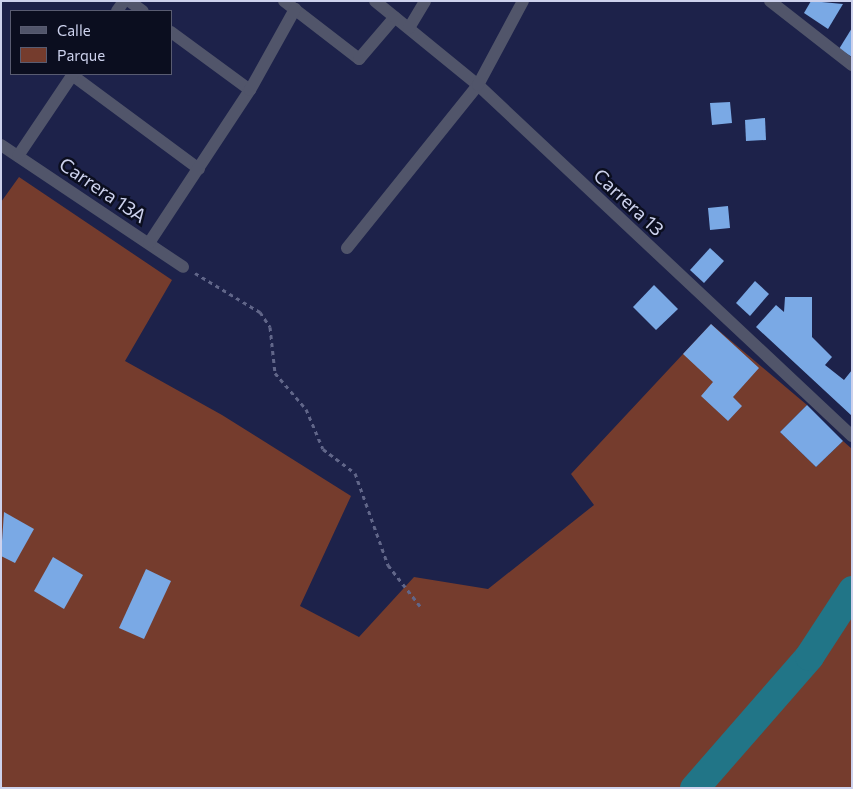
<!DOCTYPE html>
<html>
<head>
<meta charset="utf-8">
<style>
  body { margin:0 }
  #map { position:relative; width:853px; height:789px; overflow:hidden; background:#1d224a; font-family:Commissioner,sans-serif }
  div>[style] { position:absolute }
  .green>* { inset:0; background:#753c2d }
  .river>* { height:29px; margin:-14.5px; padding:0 14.5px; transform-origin:14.5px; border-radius:14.5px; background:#217587 }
  .building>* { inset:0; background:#7aa9e5 }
  .path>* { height:3px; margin-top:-1.5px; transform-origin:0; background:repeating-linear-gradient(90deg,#616689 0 4px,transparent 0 8px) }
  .minor>* { height:12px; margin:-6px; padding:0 6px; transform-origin:6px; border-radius:6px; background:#51556a }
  span { translate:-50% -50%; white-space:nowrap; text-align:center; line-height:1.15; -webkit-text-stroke:5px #0b0e1f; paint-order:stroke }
  .street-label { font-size:19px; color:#cdd2ed }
  .frame { position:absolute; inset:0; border:2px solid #cdd2ed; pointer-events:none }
  .legend { position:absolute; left:10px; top:10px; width:162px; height:65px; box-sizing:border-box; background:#0b0e1f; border:1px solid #595c71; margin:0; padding:6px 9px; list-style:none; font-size:15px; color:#cdd2ed }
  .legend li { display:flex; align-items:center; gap:10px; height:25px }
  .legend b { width:25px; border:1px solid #595c71 }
</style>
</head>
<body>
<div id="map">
  <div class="green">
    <i style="clip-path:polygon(19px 177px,172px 280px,125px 361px,222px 415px,351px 496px,300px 606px,359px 637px,414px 577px,488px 589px,594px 505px,571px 474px,711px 324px,807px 405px,780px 432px,816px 467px,843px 441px,852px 449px,852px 788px,1px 788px,1px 202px)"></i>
  </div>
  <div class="river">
    <i style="left:694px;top:788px;width:175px;rotate:-48.9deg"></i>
    <i style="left:809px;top:656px;width:79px;rotate:-56.9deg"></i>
  </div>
  <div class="building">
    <i style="clip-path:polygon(811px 1px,843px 4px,828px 29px,804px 13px)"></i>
    <i style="clip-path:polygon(852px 28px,852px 57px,839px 49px)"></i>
    <i style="clip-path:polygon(730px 102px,732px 123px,712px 125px,710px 103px)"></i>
    <i style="clip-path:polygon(765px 118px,766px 140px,746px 141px,745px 120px)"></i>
    <i style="clip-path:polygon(728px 206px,730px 228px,710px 230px,708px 208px)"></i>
    <i style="clip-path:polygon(710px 248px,724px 261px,704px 283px,690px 270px)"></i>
    <i style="clip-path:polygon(755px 281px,769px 294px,750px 316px,736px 303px)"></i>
    <i style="clip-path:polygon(654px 285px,678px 309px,656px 330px,633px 307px)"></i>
    <i style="clip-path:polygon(785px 297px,812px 297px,812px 337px,832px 357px,825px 365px,844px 380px,852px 370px,852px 416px,756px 327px,776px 305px,784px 312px)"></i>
    <i style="clip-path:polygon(711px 324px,759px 368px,733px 397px,742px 406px,728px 421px,701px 396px,713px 382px,683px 354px)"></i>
    <i style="clip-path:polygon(807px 405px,843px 441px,816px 467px,780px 432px)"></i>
    <i style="clip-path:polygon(4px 512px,34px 529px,15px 563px,1px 556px)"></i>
    <i style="clip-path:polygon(53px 557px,83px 575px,64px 609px,34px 591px)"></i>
    <i style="clip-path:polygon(146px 569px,171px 581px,144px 639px,119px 628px)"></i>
  </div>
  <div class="path">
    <i style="left:195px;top:273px;width:76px;rotate:31deg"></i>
    <i style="left:260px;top:312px;width:18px;rotate:56deg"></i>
    <i style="left:270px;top:327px;width:46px;rotate:83.8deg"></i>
    <i style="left:275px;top:373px;width:48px;rotate:49.3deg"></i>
    <i style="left:306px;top:409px;width:43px;rotate:67deg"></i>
    <i style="left:323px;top:449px;width:40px;rotate:37deg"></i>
    <i style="left:355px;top:473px;width:98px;rotate:70.3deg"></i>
    <i style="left:388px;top:565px;width:52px;rotate:52deg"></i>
  </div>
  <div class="minor">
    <i style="left:129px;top:1px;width:17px;rotate:36deg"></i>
    <i style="left:284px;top:1px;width:95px;rotate:37.7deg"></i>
    <i style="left:359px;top:59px;width:55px;rotate:-49.4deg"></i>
    <i style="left:375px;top:1px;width:133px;rotate:39.2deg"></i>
    <i style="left:478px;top:85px;width:513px;rotate:43.18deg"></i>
    <i style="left:770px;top:1px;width:104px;rotate:38deg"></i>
    <i style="left:117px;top:11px;width:12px;rotate:-55deg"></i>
    <i style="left:409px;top:28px;width:31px;rotate:-59deg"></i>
    <i style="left:171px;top:32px;width:98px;rotate:36.3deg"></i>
    <i style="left:72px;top:75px;width:158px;rotate:36.5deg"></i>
    <i style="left:1px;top:145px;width:219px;rotate:33.8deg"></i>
    <i style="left:18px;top:156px;width:99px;rotate:-56.1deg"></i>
    <i style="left:149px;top:243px;width:183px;rotate:-56.6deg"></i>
    <i style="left:250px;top:90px;width:93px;rotate:-60.9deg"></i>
    <i style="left:347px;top:248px;width:209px;rotate:-51.2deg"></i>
    <i style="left:478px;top:85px;width:95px;rotate:-61.8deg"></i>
  </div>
  <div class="street-label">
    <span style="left:103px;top:190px;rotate:34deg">Carrera 13A</span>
    <span style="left:629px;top:202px;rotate:43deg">Carrera 13</span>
  </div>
  <div class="frame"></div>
  <ul class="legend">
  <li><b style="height:6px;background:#51556a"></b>Calle</li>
  <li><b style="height:14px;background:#753c2d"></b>Parque</li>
  </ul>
</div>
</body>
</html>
